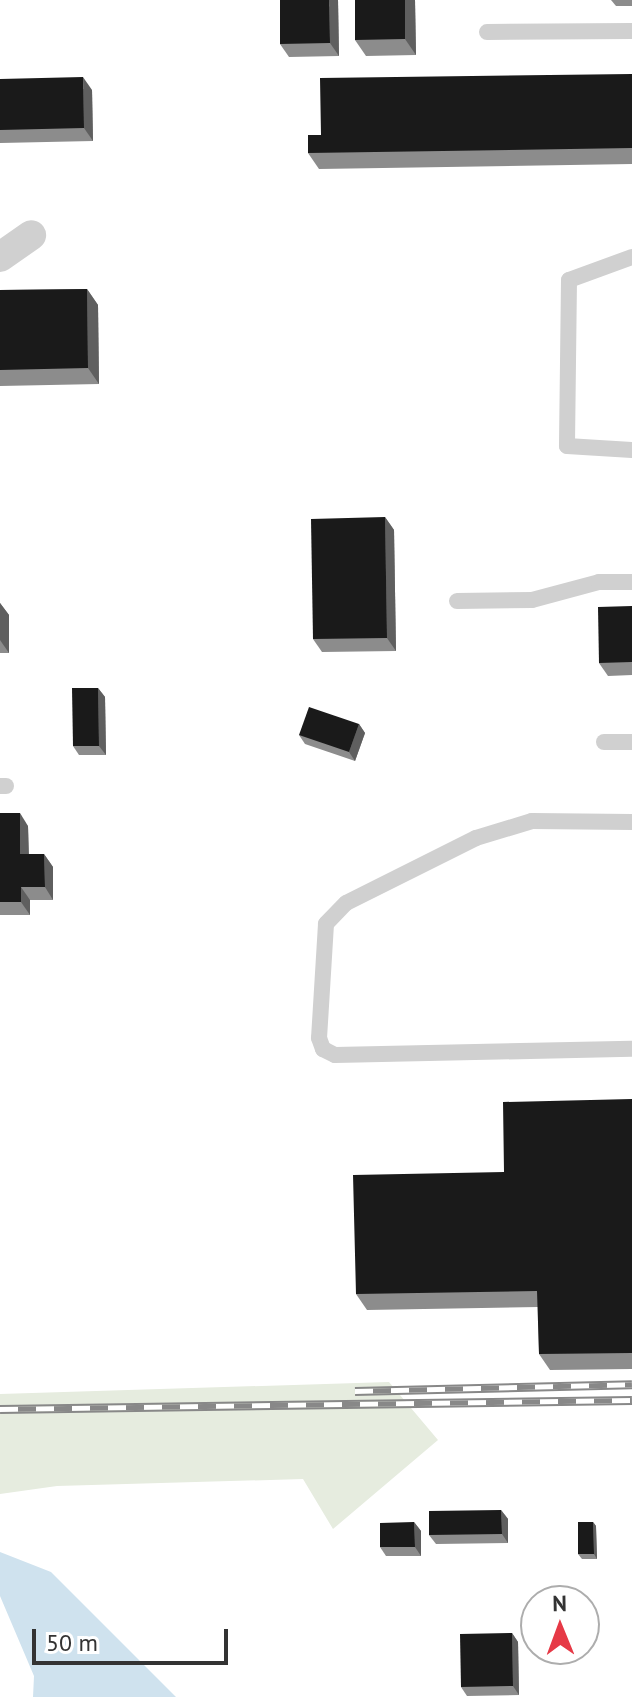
<!DOCTYPE html>
<html>
<head>
<meta charset="utf-8">
<style>
  body { margin:0 }
  #map { position:relative; width:632px; height:1697px; overflow:hidden; background:#fff; font-family:"PT Sans",sans-serif }
  div>[style] { position:absolute }
  .green>* { inset:0; background:#e6ecdf }
  .water>* { inset:0; background:#cfe2ee }
  .lane>* { height:16px; margin:-8px; padding:0 8px; transform-origin:8px; border-radius:8px; background:#d0d0d0 }
  .street>* { height:30px; margin:-15px; padding:0 15px; transform-origin:15px; border-radius:15px; background:#d0d0d0 }
  .rail>* { height:9px; margin-top:-4.5px; transform-origin:0; background:repeating-linear-gradient(90deg,#fff 0 18px,#888 0 36px); box-sizing:border-box; border-block:2px solid #888 }
  .wall>* { inset:0; background:#8c8c8c }
  .shaded-wall>* { inset:0; background:#5f5f5f }
  .building>* { inset:0; background:#1a1a1a }
  span { translate:-50% -50%; white-space:nowrap; text-align:center; line-height:1.15; -webkit-text-stroke:8px #fff; paint-order:stroke }
  .north { position:absolute; left:520px; top:1585px; width:80px; height:80px; box-sizing:border-box; background:#fff; border:2px solid #adadad; border-radius:50%; rotate:359deg; font-size:22px; font-weight:700; line-height:32px; text-align:center; color:#333 }
  .north::after { content:''; display:block; margin:auto; width:28px; height:36px; background:#e63946; clip-path:polygon(50% 0,100% 100%,50% 72%,0 100%) }
  .scale { position:absolute; left:32px; top:1629px; width:196px; height:36px; box-sizing:border-box; border:4px solid #333; border-top:0; padding-left:10px; font-size:24px; line-height:28px; white-space:nowrap; color:#333; -webkit-text-stroke:6px #fff; paint-order:stroke }
</style>
</head>
<body>
<div id="map">
  <div class="green">
    <i style="clip-path:polygon(389px 1382px,438px 1440px,333px 1529px,303px 1479px,57px 1486px,0 1494px,0 1394px)"></i>
  </div>
  <div class="water">
    <i style="clip-path:polygon(0 1552px,51px 1572px,176px 1697px,33px 1697px,34px 1676px,0 1596px)"></i>
  </div>
  <div class="lane">
    <i style="left:487px;top:32px;width:145px;rotate:-0.4deg"></i>
    <i style="left:632px;top:257px;width:67px;rotate:159.9deg"></i>
    <i style="left:569px;top:280px;width:166px;rotate:90.7deg"></i>
    <i style="left:567px;top:446px;width:65px;rotate:3.5deg"></i>
    <i style="left:457px;top:601px;width:75px;rotate:-0.8deg"></i>
    <i style="left:532px;top:600px;width:69px;rotate:-15deg"></i>
    <i style="left:599px;top:582px;width:33px"></i>
    <i style="left:604px;top:742px;width:28px"></i>
    <i style="left:0;top:786px;width:6px"></i>
    <i style="left:632px;top:822px;width:100px;rotate:-179.4deg"></i>
    <i style="left:532px;top:821px;width:59px;rotate:163.1deg"></i>
    <i style="left:476px;top:838px;width:145px;rotate:153.4deg"></i>
    <i style="left:346px;top:903px;width:29px;rotate:134deg"></i>
    <i style="left:326px;top:924px;width:114px;rotate:93.5deg"></i>
    <i style="left:319px;top:1038px;width:12px;rotate:70deg"></i>
    <i style="left:323px;top:1049px;width:13px;rotate:27deg"></i>
    <i style="left:335px;top:1055px;width:297px;rotate:-1.2deg"></i>
  </div>
  <div class="street">
    <i style="left:0;top:257px;width:38px;rotate:-35deg"></i>
  </div>
  <div class="rail">
    <i style="left:355px;top:1391px;width:277px;rotate:-1.4deg"></i>
    <i style="left:0;top:1409px;width:632px;rotate:-0.82deg"></i>
  </div>
  <div class="wall">
    <i style="clip-path:polygon(338px 0,339px 56px,289px 57px,280px 44px)"></i>
    <i style="clip-path:polygon(415px 0,416px 55px,366px 56px,355px 40px)"></i>
    <i style="clip-path:polygon(611px 0,632px 0,632px 6px,616px 6px)"></i>
    <i style="clip-path:polygon(632px 74px,632px 164px,319px 169px,308px 153px)"></i>
    <i style="clip-path:polygon(0 79px,92px 90px,93px 141px,0 143px)"></i>
    <i style="clip-path:polygon(87px 289px,98px 305px,99px 384px,0 386px,0 290px)"></i>
    <i style="clip-path:polygon(385px 517px,394px 530px,396px 651px,322px 652px,313px 639px)"></i>
    <i style="clip-path:polygon(0 603px,9px 615px,9px 653px,0 653px)"></i>
    <i style="clip-path:polygon(632px 606px,632px 675px,608px 676px,599px 663px)"></i>
    <i style="clip-path:polygon(98px 688px,105px 697px,106px 755px,79px 755px,73px 746px)"></i>
    <i style="clip-path:polygon(359px 724px,365px 733px,355px 761px,305px 744px,299px 735px)"></i>
    <i style="clip-path:polygon(0 813px,28px 826px,29px 854px,44px 854px,53px 867px,53px 900px,30px 900px,30px 915px,0 915px)"></i>
    <i style="clip-path:polygon(632px 1099px,632px 1369px,550px 1370px,539px 1354px,538px 1307px,367px 1310px,356px 1294px,504px 1172px)"></i>
    <i style="clip-path:polygon(501px 1510px,508px 1519px,508px 1543px,436px 1544px,429px 1535px)"></i>
    <i style="clip-path:polygon(414px 1522px,421px 1531px,421px 1556px,386px 1556px,380px 1547px)"></i>
    <i style="clip-path:polygon(593px 1522px,596px 1526px,597px 1559px,582px 1559px,578px 1554px)"></i>
    <i style="clip-path:polygon(512px 1633px,518px 1642px,519px 1695px,467px 1696px,461px 1687px)"></i>
  </div>
  <div class="shaded-wall">
    <i style="clip-path:polygon(329px 0,338px 0,339px 56px,330px 43px)"></i>
    <i style="clip-path:polygon(405px 0,415px 0,416px 55px,405px 39px)"></i>
    <i style="clip-path:polygon(83px 77px,92px 90px,93px 141px,84px 128px)"></i>
    <i style="clip-path:polygon(87px 289px,98px 305px,99px 384px,88px 368px)"></i>
    <i style="clip-path:polygon(385px 517px,394px 530px,396px 651px,387px 638px)"></i>
    <i style="clip-path:polygon(0 603px,9px 615px,9px 653px,0 640px)"></i>
    <i style="clip-path:polygon(98px 688px,105px 697px,106px 755px,99px 746px)"></i>
    <i style="clip-path:polygon(359px 724px,365px 733px,355px 761px,349px 752px)"></i>
    <i style="clip-path:polygon(20px 813px,28px 826px,29px 867px,20px 854px)"></i>
    <i style="clip-path:polygon(44px 854px,53px 867px,53px 900px,45px 887px)"></i>
    <i style="clip-path:polygon(21px 887px,30px 900px,30px 915px,21px 902px)"></i>
    <i style="clip-path:polygon(501px 1510px,508px 1519px,508px 1543px,502px 1534px)"></i>
    <i style="clip-path:polygon(414px 1522px,421px 1531px,421px 1556px,415px 1547px)"></i>
    <i style="clip-path:polygon(593px 1522px,596px 1526px,597px 1559px,594px 1554px)"></i>
    <i style="clip-path:polygon(512px 1633px,518px 1642px,519px 1695px,513px 1686px)"></i>
  </div>
  <div class="building">
    <i style="clip-path:polygon(280px 0,329px 0,330px 43px,280px 44px)"></i>
    <i style="clip-path:polygon(355px 0,405px 0,405px 39px,355px 40px)"></i>
    <i style="clip-path:polygon(632px 74px,632px 148px,308px 153px,308px 135px,321px 135px,320px 78px)"></i>
    <i style="clip-path:polygon(83px 77px,84px 128px,0 130px,0 79px)"></i>
    <i style="clip-path:polygon(87px 289px,88px 368px,0 370px,0 290px)"></i>
    <i style="clip-path:polygon(385px 517px,387px 638px,313px 639px,311px 519px)"></i>
    <i style="clip-path:polygon(632px 606px,632px 662px,599px 663px,598px 607px)"></i>
    <i style="clip-path:polygon(72px 688px,98px 688px,99px 746px,73px 746px)"></i>
    <i style="clip-path:polygon(309px 707px,359px 724px,349px 752px,299px 735px)"></i>
    <i style="clip-path:polygon(0 813px,20px 813px,20px 854px,44px 854px,45px 887px,21px 887px,21px 902px,0 902px)"></i>
    <i style="clip-path:polygon(632px 1099px,632px 1353px,539px 1354px,537px 1291px,356px 1294px,353px 1175px,504px 1172px,503px 1102px)"></i>
    <i style="clip-path:polygon(501px 1510px,502px 1534px,429px 1535px,429px 1511px)"></i>
    <i style="clip-path:polygon(414px 1522px,415px 1547px,380px 1547px,380px 1523px)"></i>
    <i style="clip-path:polygon(578px 1522px,593px 1522px,594px 1554px,578px 1554px)"></i>
    <i style="clip-path:polygon(512px 1633px,513px 1686px,461px 1687px,460px 1634px)"></i>
  </div>
  <div class="north">N</div>
  <div class="scale">50 m</div>
</div>
</body>
</html>
